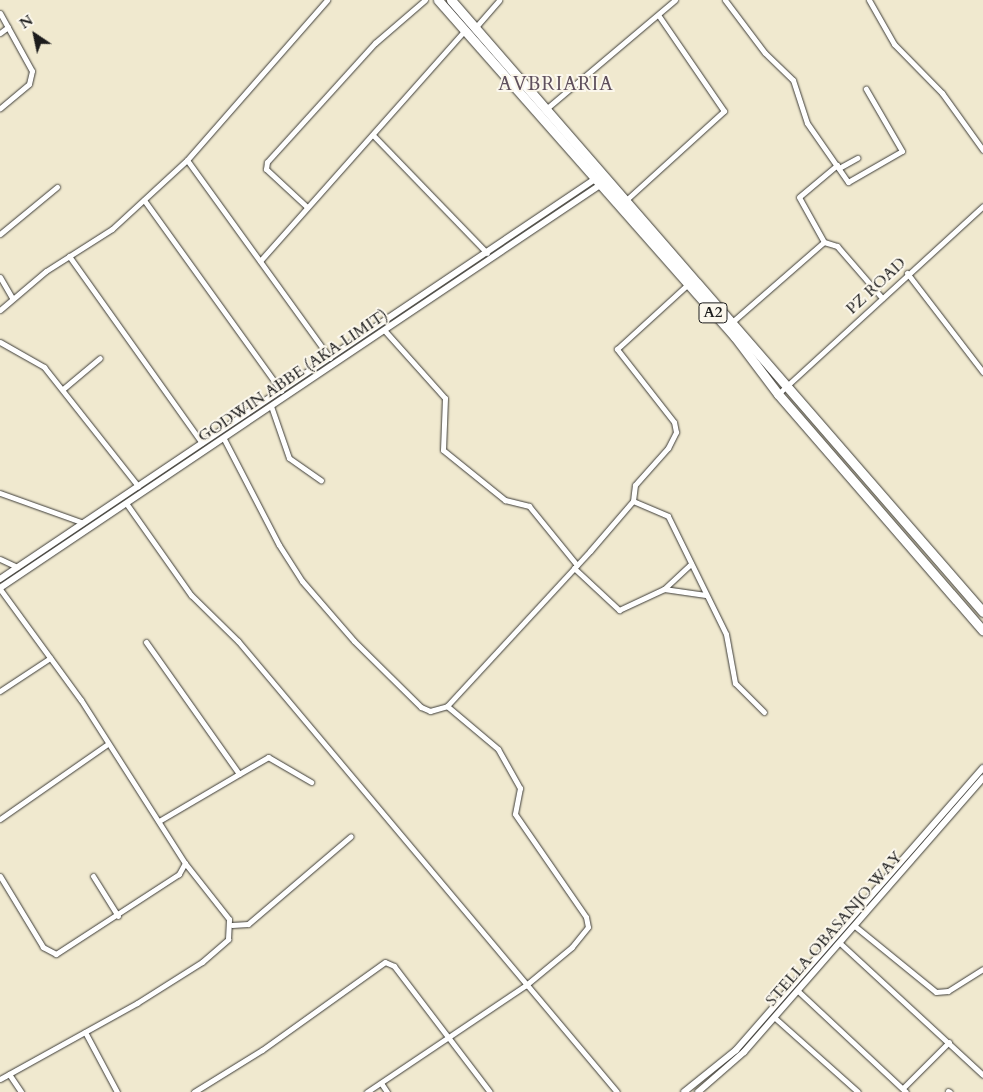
<!DOCTYPE html>
<html>
<head>
<meta charset="utf-8">
<style>
  body { margin:0 }
  #map { position:relative; width:983px; height:1092px; overflow:hidden; background:#f0e9cf; font-family:Cardo,serif }
  div>[style] { position:absolute }
  .roads { filter:drop-shadow(0 0 1px #3c3b37) drop-shadow(0 0 1px #3c3b37) }
  .minor>* { height:5px; margin:-2.5px; padding:0 2.5px; transform-origin:2.5px; border-radius:2.5px; background:#fff }
  .tertiary>* { height:6px; margin:-3px; padding:0 3px; transform-origin:3px; border-radius:3px; background:#fff }
  .trunk>* { height:9px; margin:-4.5px; padding:0 4.5px; transform-origin:4.5px; border-radius:4.5px; background:#fff }
  span { translate:-50% -50%; white-space:nowrap; text-align:center; line-height:1.15; -webkit-text-stroke:4px #fbf7ec; paint-order:stroke }
  .shield-label span { padding:1px 4px; background:#fbf7ec; border:1px solid; border-radius:4px; -webkit-text-stroke-width:0 }
  .shield-label { font-size:15px; color:#1c1c1c; font-weight:700 }
  .street-label { font-size:16px; color:#1c1c1c }
  .quarter-label { font-size:19px; color:#5f505d; letter-spacing:1px }
  .north { position:absolute; left:10px; top:10px; width:50px; height:50px; -webkit-text-stroke:4px #fbf7ec; paint-order:stroke; rotate:326deg; font-size:14px; font-weight:700; line-height:20px; text-align:center; color:#1c1c1c }
  .north::after { content:''; display:block; margin:auto; width:18px; height:22px; background:#1c1c1c; clip-path:polygon(50% 0,100% 100%,50% 72%,0 100%) }
</style>
</head>
<body>
<div id="map">
  <div class="roads">
    <div class="minor">
      <i style="left:725px;top:0;width:66px;rotate:53deg"></i>
      <i style="left:765px;top:53px;width:39px;rotate:44deg"></i>
      <i style="left:793px;top:80px;width:45px;rotate:72deg"></i>
      <i style="left:807px;top:123px;width:72px;rotate:55.2deg"></i>
      <i style="left:848px;top:182px;width:62px;rotate:-29.9deg"></i>
      <i style="left:902px;top:151px;width:72px;rotate:-120.1deg"></i>
      <i style="left:869px;top:0;width:51px;rotate:60.4deg"></i>
      <i style="left:894px;top:44px;width:69px;rotate:45.6deg"></i>
      <i style="left:942px;top:93px;width:70px;rotate:54.3deg"></i>
      <i style="left:0;top:13px;width:66px;rotate:61.1deg"></i>
      <i style="left:32px;top:71px;width:13px;rotate:103deg"></i>
      <i style="left:29px;top:84px;width:38px;rotate:140deg"></i>
      <i style="left:475px;top:28px;width:37px;rotate:-49deg"></i>
      <i style="left:0;top:33px;width:10px;rotate:-37deg"></i>
      <i style="left:546px;top:109px;width:169px;rotate:-40.2deg"></i>
      <i style="left:373px;top:135px;width:164px;rotate:46deg"></i>
      <i style="left:187px;top:160px;width:244px;rotate:54.2deg"></i>
      <i style="left:839px;top:168px;width:21px;rotate:-29deg"></i>
      <i style="left:144px;top:200px;width:235px;rotate:54.3deg"></i>
      <i style="left:625px;top:201px;width:134px;rotate:-42.3deg"></i>
      <i style="left:724px;top:111px;width:115px;rotate:-124.4deg"></i>
      <i style="left:307px;top:207px;width:56px;rotate:-137.2deg"></i>
      <i style="left:266px;top:169px;width:7px;rotate:-82deg"></i>
      <i style="left:267px;top:162px;width:161px;rotate:-47.8deg"></i>
      <i style="left:375px;top:43px;width:66px;rotate:-40.7deg"></i>
      <i style="left:0;top:234px;width:74px;rotate:-39.5deg"></i>
      <i style="left:824px;top:242px;width:51px;rotate:-119.1deg"></i>
      <i style="left:799px;top:197px;width:50px;rotate:-40.1deg"></i>
      <i style="left:69px;top:256px;width:229px;rotate:54.6deg"></i>
      <i style="left:260px;top:261px;width:309px;rotate:-48.4deg"></i>
      <i style="left:907px;top:273px;width:125px;rotate:52.5deg"></i>
      <i style="left:0;top:277px;width:24px;rotate:60deg"></i>
      <i style="left:0;top:310px;width:60px;rotate:-40.3deg"></i>
      <i style="left:46px;top:271px;width:78px;rotate:-32.5deg"></i>
      <i style="left:112px;top:229px;width:102px;rotate:-42.6deg"></i>
      <i style="left:187px;top:160px;width:213px;rotate:-48.8deg"></i>
      <i style="left:731px;top:323px;width:123px;rotate:-41.1deg"></i>
      <i style="left:824px;top:242px;width:14px;rotate:17deg"></i>
      <i style="left:837px;top:246px;width:69px;rotate:49.1deg"></i>
      <i style="left:385px;top:331px;width:90px;rotate:48.2deg"></i>
      <i style="left:445px;top:398px;width:52px;rotate:92.2deg"></i>
      <i style="left:443px;top:450px;width:80px;rotate:38.9deg"></i>
      <i style="left:505px;top:500px;width:25px;rotate:14deg"></i>
      <i style="left:529px;top:506px;width:76px;rotate:50.9deg"></i>
      <i style="left:0;top:342px;width:51px;rotate:29.6deg"></i>
      <i style="left:44px;top:367px;width:152px;rotate:51.7deg"></i>
      <i style="left:63px;top:389px;width:48px;rotate:-40deg"></i>
      <i style="left:778px;top:394px;width:278px;rotate:-42.5deg"></i>
      <i style="left:271px;top:406px;width:55px;rotate:70.9deg"></i>
      <i style="left:289px;top:458px;width:39px;rotate:35deg"></i>
      <i style="left:224px;top:439px;width:119px;rotate:62.6deg"></i>
      <i style="left:279px;top:545px;width:43px;rotate:57.4deg"></i>
      <i style="left:302px;top:581px;width:79px;rotate:49.1deg"></i>
      <i style="left:354px;top:641px;width:94px;rotate:44.6deg"></i>
      <i style="left:421px;top:707px;width:10px;rotate:24deg"></i>
      <i style="left:430px;top:711px;width:18px;rotate:-16deg"></i>
      <i style="left:447px;top:706px;width:67px;rotate:40.1deg"></i>
      <i style="left:498px;top:749px;width:45px;rotate:60.6deg"></i>
      <i style="left:520px;top:788px;width:26px;rotate:101deg"></i>
      <i style="left:515px;top:814px;width:125px;rotate:55.4deg"></i>
      <i style="left:586px;top:917px;width:10px;rotate:79deg"></i>
      <i style="left:588px;top:927px;width:26px;rotate:129deg"></i>
      <i style="left:572px;top:947px;width:60px;rotate:140.4deg"></i>
      <i style="left:526px;top:985px;width:192px;rotate:146.1deg"></i>
      <i style="left:0;top:493px;width:86px;rotate:19.7deg"></i>
      <i style="left:633px;top:501px;width:38px;rotate:23deg"></i>
      <i style="left:668px;top:516px;width:131px;rotate:63.8deg"></i>
      <i style="left:726px;top:634px;width:50px;rotate:79.6deg"></i>
      <i style="left:735px;top:683px;width:41px;rotate:45deg"></i>
      <i style="left:126px;top:503px;width:113px;rotate:54.8deg"></i>
      <i style="left:191px;top:595px;width:66px;rotate:44.4deg"></i>
      <i style="left:238px;top:641px;width:589px;rotate:49.96deg"></i>
      <i style="left:0;top:559px;width:19px;rotate:25deg"></i>
      <i style="left:574px;top:568px;width:62px;rotate:43deg"></i>
      <i style="left:619px;top:610px;width:50px;rotate:-25deg"></i>
      <i style="left:664px;top:589px;width:37px;rotate:-43deg"></i>
      <i style="left:0;top:589px;width:137px;rotate:53.9deg"></i>
      <i style="left:81px;top:700px;width:193px;rotate:57.5deg"></i>
      <i style="left:185px;top:863px;width:13px;rotate:119deg"></i>
      <i style="left:179px;top:874px;width:147px;rotate:147deg"></i>
      <i style="left:56px;top:954px;width:15px;rotate:-152deg"></i>
      <i style="left:43px;top:947px;width:83px;rotate:-121.2deg"></i>
      <i style="left:664px;top:589px;width:42px;rotate:8.1deg"></i>
      <i style="left:146px;top:642px;width:161px;rotate:54.8deg"></i>
      <i style="left:239px;top:774px;width:93px;rotate:149.6deg"></i>
      <i style="left:0;top:691px;width:60px;rotate:-33.4deg"></i>
      <i style="left:447px;top:706px;width:211px;rotate:-47.3deg"></i>
      <i style="left:590px;top:551px;width:66px;rotate:-49.3deg"></i>
      <i style="left:633px;top:501px;width:16px;rotate:-83deg"></i>
      <i style="left:635px;top:485px;width:50px;rotate:-48.3deg"></i>
      <i style="left:668px;top:448px;width:18px;rotate:-63deg"></i>
      <i style="left:676px;top:432px;width:10px;rotate:-101deg"></i>
      <i style="left:674px;top:422px;width:93px;rotate:-128deg"></i>
      <i style="left:617px;top:349px;width:95px;rotate:-42.4deg"></i>
      <i style="left:239px;top:774px;width:34px;rotate:-30deg"></i>
      <i style="left:268px;top:757px;width:50px;rotate:30.2deg"></i>
      <i style="left:0;top:819px;width:129px;rotate:-34.9deg"></i>
      <i style="left:93px;top:876px;width:47px;rotate:58deg"></i>
      <i style="left:232px;top:925px;width:16px;rotate:-4deg"></i>
      <i style="left:248px;top:924px;width:135px;rotate:-40.5deg"></i>
      <i style="left:856px;top:927px;width:103px;rotate:39.1deg"></i>
      <i style="left:936px;top:992px;width:12px;rotate:-5deg"></i>
      <i style="left:948px;top:991px;width:41px;rotate:-32.2deg"></i>
      <i style="left:841px;top:944px;width:193px;rotate:42.7deg"></i>
      <i style="left:798px;top:991px;width:148px;rotate:43.1deg"></i>
      <i style="left:775px;top:1018px;width:111px;rotate:41.7deg"></i>
      <i style="left:85px;top:1032px;width:68px;rotate:61.9deg"></i>
      <i style="left:9px;top:1074px;width:22px;rotate:56deg"></i>
      <i style="left:0;top:1079px;width:157px;rotate:-29deg"></i>
      <i style="left:137px;top:1003px;width:77px;rotate:-32.2deg"></i>
      <i style="left:202px;top:962px;width:35px;rotate:-41deg"></i>
      <i style="left:228px;top:939px;width:20px;rotate:-87deg"></i>
      <i style="left:229px;top:919px;width:71px;rotate:-128.2deg"></i>
      <i style="left:381px;top:1083px;width:11px;rotate:56deg"></i>
      <i style="left:903px;top:1088px;width:65px;rotate:-45deg"></i>
      <i style="left:948px;top:1091px;width:2px;rotate:27deg"></i>
      <i style="left:194px;top:1092px;width:80px;rotate:-31.7deg"></i>
      <i style="left:262px;top:1050px;width:151px;rotate:-35.6deg"></i>
      <i style="left:385px;top:962px;width:10px;rotate:24deg"></i>
      <i style="left:394px;top:966px;width:158px;rotate:52.7deg"></i>
    </div>
    <div class="tertiary">
      <i style="left:0;top:579px;width:721px;rotate:-33.91deg"></i>
      <i style="left:0;top:588px;width:726px;rotate:-33.89deg"></i>
      <i style="left:684px;top:1092px;width:67px;rotate:-38.9deg"></i>
      <i style="left:736px;top:1050px;width:375px;rotate:-48.8deg"></i>
      <i style="left:698px;top:1092px;width:61px;rotate:-41deg"></i>
      <i style="left:744px;top:1052px;width:364px;rotate:-48.9deg"></i>
    </div>
    <div class="trunk">
      <i style="left:438px;top:0;width:449px;rotate:48.6deg"></i>
      <i style="left:735px;top:337px;width:71px;rotate:53deg"></i>
      <i style="left:778px;top:394px;width:313px;rotate:49.1deg"></i>
      <i style="left:451px;top:0;width:811px;rotate:49deg"></i>
    </div>
  </div>
  <div class="shield-label">
    <span style="left:713px;top:313px">A2</span>
  </div>
  <div class="street-label">
    <span style="left:876px;top:286px;rotate:-43deg">PZ ROAD</span>
    <span style="left:293px;top:376px;rotate:-34deg">GODWIN ABBE (AKA LIMIT)</span>
    <span style="left:834px;top:929px;rotate:-49deg">STELLA OBASANJO WAY</span>
  </div>
  <div class="quarter-label">
    <span style="left:556px;top:85px">AVBRIARIA</span>
  </div>
  <div class="north">N</div>
</div>
</body>
</html>
